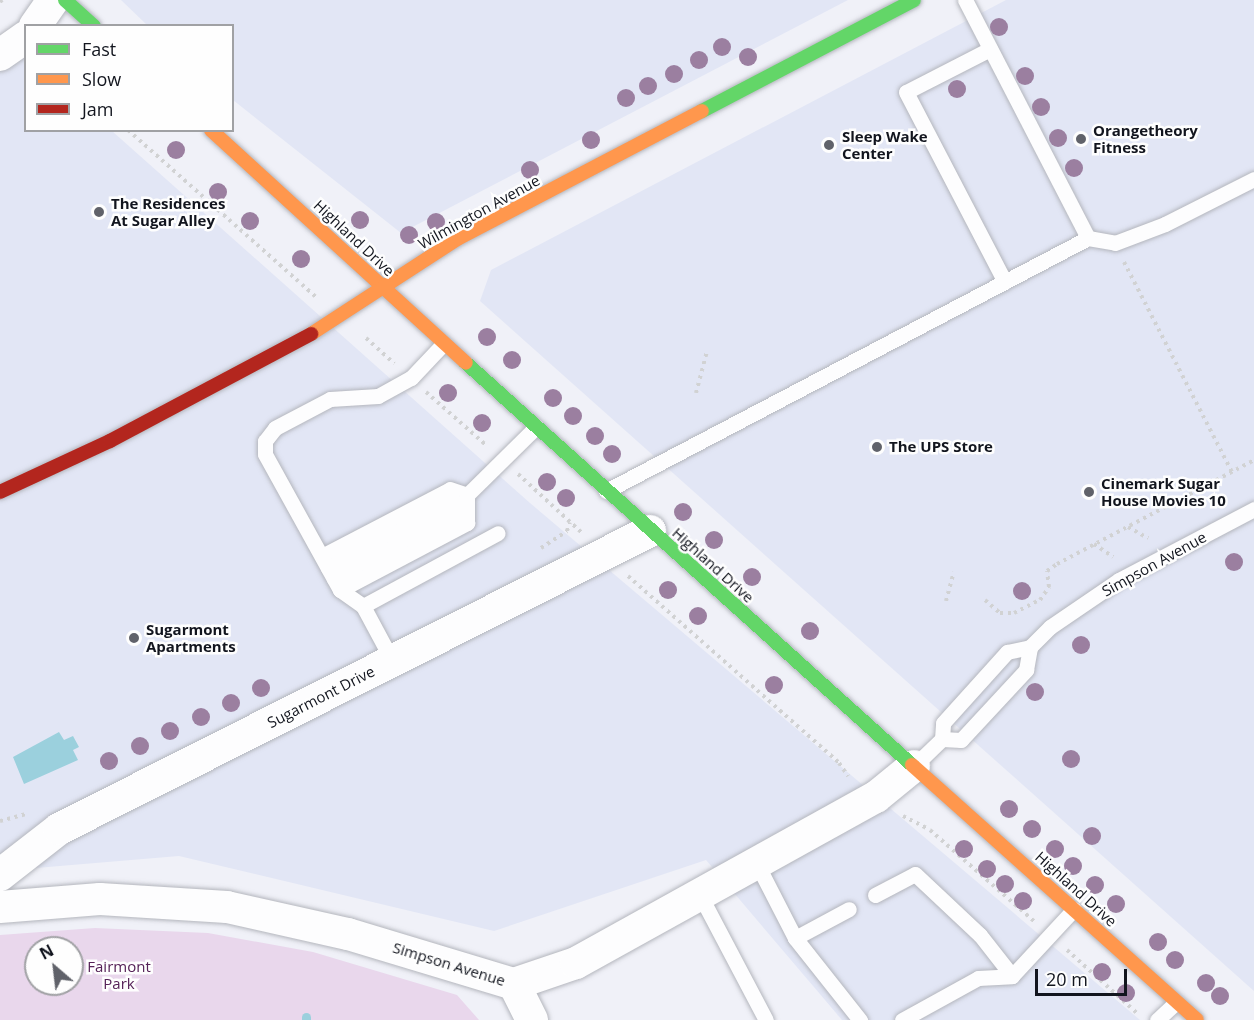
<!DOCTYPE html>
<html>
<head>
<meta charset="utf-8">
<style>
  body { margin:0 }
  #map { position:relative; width:1254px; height:1020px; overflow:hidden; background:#f0f1f8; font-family:"Open Sans",sans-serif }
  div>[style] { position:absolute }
  .built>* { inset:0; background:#e2e6f5 }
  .green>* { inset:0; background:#e9d7ec }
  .water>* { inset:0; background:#9bd0dd }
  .stream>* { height:9px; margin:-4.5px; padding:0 4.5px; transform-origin:4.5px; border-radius:4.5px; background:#9bd0dd }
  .path>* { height:4px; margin-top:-2px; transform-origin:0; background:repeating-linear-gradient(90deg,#d1d2d3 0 3px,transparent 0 7.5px) }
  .roads { filter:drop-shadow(0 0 2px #b4b6bd) drop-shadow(0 0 2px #b4b6bd) }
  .lane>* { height:15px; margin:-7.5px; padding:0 7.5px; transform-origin:7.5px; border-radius:7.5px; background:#fdfdfe }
  .street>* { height:32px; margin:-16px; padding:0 16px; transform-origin:16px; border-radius:16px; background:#fdfdfe }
  .fast>* { height:14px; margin:-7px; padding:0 7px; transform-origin:7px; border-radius:7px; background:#63d668 }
  .slow>* { height:14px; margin:-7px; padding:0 7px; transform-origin:7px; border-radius:7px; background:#ff974d }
  .jam>* { height:14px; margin:-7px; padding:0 7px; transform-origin:7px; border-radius:7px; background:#b3261e }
  .trees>* { width:18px; height:18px; margin:-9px; border-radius:50%; background:#9b7fa0 }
  .dots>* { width:16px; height:16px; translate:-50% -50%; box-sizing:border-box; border:3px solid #fefefe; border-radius:50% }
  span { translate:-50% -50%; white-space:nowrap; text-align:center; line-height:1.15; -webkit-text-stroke:5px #fefefe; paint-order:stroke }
  .poi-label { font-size:15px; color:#12151e; font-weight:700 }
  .left { translate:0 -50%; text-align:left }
  .street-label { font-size:15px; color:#12151e }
  .park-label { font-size:15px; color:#562258 }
  .legend { position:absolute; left:24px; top:24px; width:210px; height:108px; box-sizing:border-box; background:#fefefe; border:2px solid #a0a1a4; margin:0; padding:8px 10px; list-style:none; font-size:18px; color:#12151e }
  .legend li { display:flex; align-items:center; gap:12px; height:30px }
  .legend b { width:30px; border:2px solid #a0a1a4 }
  .north { position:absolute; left:24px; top:936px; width:60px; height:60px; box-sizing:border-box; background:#fefefe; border:2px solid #a0a1a4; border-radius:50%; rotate:332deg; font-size:16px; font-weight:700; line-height:24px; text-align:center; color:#12151e }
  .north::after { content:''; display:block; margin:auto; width:21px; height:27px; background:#60626a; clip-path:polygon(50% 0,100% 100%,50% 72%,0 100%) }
  .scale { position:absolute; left:1035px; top:969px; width:92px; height:27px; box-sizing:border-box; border:3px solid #12151e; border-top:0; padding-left:8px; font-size:18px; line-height:21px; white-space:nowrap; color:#12151e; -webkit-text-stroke:4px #fefefe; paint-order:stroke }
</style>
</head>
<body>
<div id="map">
  <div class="built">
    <i style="clip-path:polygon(121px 0,848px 0,401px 233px,233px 100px,232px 26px,147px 25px)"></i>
    <i style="clip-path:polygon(1006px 0,1254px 0,1254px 991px,480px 301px,491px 270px)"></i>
    <i style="clip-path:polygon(0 37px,25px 58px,26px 130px,112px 131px,530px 503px,1140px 1020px,842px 1020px,706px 860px,494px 931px,179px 856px,0 871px)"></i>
  </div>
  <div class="green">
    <i style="clip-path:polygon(evenodd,95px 928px,208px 933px,313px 952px,457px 995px,479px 1020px,0 1020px,0 935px,95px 928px,36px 948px,72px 948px,72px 984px,36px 984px,36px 948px)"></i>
  </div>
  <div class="water">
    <i style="clip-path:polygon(59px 732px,64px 740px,73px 736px,79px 747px,73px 750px,78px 760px,24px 784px,13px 757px)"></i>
  </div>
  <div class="stream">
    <i style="left:306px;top:1020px;width:3px;rotate:-90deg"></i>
  </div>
  <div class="path">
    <i style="left:0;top:2px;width:3px;rotate:-45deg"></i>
    <i style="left:128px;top:130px;width:251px;rotate:41.6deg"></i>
    <i style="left:1124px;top:262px;width:236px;rotate:62.8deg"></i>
    <i style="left:366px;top:338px;width:38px;rotate:42deg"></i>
    <i style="left:426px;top:392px;width:80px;rotate:41.5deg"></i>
    <i style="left:696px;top:393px;width:43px;rotate:-75.3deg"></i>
    <i style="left:518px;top:474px;width:86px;rotate:42.6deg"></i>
    <i style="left:1128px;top:527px;width:23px;rotate:29deg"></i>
    <i style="left:1094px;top:544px;width:23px;rotate:34deg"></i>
    <i style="left:541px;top:548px;width:31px;rotate:-33deg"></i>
    <i style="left:567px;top:531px;width:9px;rotate:-72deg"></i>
    <i style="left:628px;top:576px;width:282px;rotate:41.5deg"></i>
    <i style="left:839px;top:763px;width:16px;rotate:55deg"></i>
    <i style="left:985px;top:600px;width:20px;rotate:41deg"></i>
    <i style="left:1000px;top:613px;width:14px"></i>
    <i style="left:1014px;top:613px;width:29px;rotate:-27deg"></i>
    <i style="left:1040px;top:600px;width:16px;rotate:-55deg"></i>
    <i style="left:1049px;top:587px;width:16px;rotate:-97deg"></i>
    <i style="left:1047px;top:571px;width:12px;rotate:-35deg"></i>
    <i style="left:1057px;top:564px;width:223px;rotate:-27.8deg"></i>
    <i style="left:946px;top:601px;width:30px;rotate:-75deg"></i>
    <i style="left:903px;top:816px;width:30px;rotate:27deg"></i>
    <i style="left:930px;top:830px;width:138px;rotate:41.2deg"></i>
    <i style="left:0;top:821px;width:27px;rotate:-15deg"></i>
    <i style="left:1067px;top:950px;width:94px;rotate:42deg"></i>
  </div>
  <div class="roads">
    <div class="lane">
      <i style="left:990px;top:49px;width:94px;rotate:152.9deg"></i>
      <i style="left:906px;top:92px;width:214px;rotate:62.5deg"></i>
      <i style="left:1088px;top:238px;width:27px;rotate:10deg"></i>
      <i style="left:1115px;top:243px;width:53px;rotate:-20.8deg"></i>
      <i style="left:1165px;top:224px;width:100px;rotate:-26.8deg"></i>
      <i style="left:606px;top:491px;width:544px;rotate:-27.69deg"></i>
      <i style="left:1088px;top:238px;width:268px;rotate:-117.3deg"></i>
      <i style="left:322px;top:556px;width:144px;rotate:-27.6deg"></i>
      <i style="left:450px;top:489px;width:18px;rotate:19deg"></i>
      <i style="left:328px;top:568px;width:157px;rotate:-27.7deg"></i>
      <i style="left:467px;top:495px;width:97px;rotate:-44.6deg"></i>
      <i style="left:334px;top:579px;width:151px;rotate:-28.4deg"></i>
      <i style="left:467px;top:507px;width:12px;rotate:-90deg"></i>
      <i style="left:340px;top:590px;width:144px;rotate:-27.8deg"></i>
      <i style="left:467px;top:523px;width:16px;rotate:-90deg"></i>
      <i style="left:363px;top:606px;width:153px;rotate:-28.4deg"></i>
      <i style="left:393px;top:662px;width:64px;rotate:-118.2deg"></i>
      <i style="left:363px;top:606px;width:28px;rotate:-145deg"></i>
      <i style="left:340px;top:590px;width:155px;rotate:-118.9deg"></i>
      <i style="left:265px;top:454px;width:13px;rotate:-90deg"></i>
      <i style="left:265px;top:441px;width:16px;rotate:-52deg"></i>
      <i style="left:275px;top:428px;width:62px;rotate:-27.8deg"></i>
      <i style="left:330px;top:399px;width:48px;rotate:-3.6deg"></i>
      <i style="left:378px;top:396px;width:38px;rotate:-29deg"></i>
      <i style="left:411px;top:378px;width:47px;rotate:-46.7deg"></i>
      <i style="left:942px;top:739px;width:16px;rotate:-86deg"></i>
      <i style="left:943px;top:723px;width:96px;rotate:-48deg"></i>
      <i style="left:1007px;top:652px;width:24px;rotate:-12deg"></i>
      <i style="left:1030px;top:647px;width:28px;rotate:-45deg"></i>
      <i style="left:1050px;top:627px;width:83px;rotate:-34.3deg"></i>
      <i style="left:1119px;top:580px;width:153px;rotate:-27.7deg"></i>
      <i style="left:914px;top:766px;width:39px;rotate:-44deg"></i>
      <i style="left:942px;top:739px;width:19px;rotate:3deg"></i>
      <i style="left:961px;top:740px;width:96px;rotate:-47.1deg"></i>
      <i style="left:1026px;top:670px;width:23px;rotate:-80deg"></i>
      <i style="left:757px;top:864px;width:83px;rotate:62.8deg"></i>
      <i style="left:795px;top:938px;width:105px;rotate:51.6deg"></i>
      <i style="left:700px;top:895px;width:141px;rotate:62.2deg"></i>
      <i style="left:875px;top:895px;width:45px;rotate:-27.7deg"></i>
      <i style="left:915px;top:874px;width:89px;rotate:43.2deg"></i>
      <i style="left:980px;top:935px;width:52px;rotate:52deg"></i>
      <i style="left:795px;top:938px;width:61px;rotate:-28.2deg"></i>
      <i style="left:902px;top:1020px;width:87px;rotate:-28.9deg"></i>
      <i style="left:978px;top:978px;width:34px;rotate:-3deg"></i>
      <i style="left:1012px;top:976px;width:91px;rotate:-47.2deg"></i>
      <i style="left:1157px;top:1020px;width:26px;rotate:-43deg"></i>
    </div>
    <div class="street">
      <i style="left:35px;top:26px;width:32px;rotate:-55deg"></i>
      <i style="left:0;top:55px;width:32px;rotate:-35deg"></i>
      <i style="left:0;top:875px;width:75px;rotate:-37.9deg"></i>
      <i style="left:59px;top:829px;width:662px;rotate:-26.76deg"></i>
      <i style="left:0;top:907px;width:100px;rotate:-4.6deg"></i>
      <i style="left:100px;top:899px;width:127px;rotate:3.6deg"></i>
      <i style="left:227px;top:907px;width:124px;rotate:12.6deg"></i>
      <i style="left:348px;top:934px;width:173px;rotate:16.8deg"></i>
      <i style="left:514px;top:984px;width:65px;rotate:-18.7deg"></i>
      <i style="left:576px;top:963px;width:343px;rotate:-29deg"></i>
      <i style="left:876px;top:797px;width:49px;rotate:-39.2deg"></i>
      <i style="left:514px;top:984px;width:40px;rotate:63.4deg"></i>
    </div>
    <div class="fast">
      <i style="left:65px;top:0;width:39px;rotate:42deg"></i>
      <i style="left:702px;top:111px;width:239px;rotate:-27.6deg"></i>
      <i style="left:466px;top:363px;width:600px;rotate:42.03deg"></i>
    </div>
    <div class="slow">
      <i style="left:211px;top:130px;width:345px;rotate:42.4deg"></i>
      <i style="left:311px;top:334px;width:176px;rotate:-33deg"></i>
      <i style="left:459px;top:238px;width:274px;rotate:-27.6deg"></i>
      <i style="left:912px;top:765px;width:382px;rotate:41.8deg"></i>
    </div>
    <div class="jam">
      <i style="left:0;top:492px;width:121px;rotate:-24.9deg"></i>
      <i style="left:110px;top:441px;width:228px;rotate:-28deg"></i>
    </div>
  </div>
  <div class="trees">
    <i style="left:999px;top:27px"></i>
    <i style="left:722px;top:47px"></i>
    <i style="left:748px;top:57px"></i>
    <i style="left:699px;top:60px"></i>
    <i style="left:674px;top:74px"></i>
    <i style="left:1025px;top:76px"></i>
    <i style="left:648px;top:86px"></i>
    <i style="left:957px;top:89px"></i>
    <i style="left:626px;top:98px"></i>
    <i style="left:1041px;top:107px"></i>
    <i style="left:1058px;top:138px"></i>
    <i style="left:591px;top:140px"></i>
    <i style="left:176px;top:150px"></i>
    <i style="left:1074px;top:168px"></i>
    <i style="left:530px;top:170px"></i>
    <i style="left:218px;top:192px"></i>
    <i style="left:360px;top:220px"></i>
    <i style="left:250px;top:221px"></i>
    <i style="left:436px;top:222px"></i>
    <i style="left:409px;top:235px"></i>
    <i style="left:301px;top:259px"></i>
    <i style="left:487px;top:337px"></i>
    <i style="left:512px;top:360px"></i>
    <i style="left:448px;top:393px"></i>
    <i style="left:553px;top:398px"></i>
    <i style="left:573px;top:416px"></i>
    <i style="left:482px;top:423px"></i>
    <i style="left:595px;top:436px"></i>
    <i style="left:612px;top:454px"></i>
    <i style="left:547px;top:482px"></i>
    <i style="left:566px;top:498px"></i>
    <i style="left:683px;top:512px"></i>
    <i style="left:714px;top:540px"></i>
    <i style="left:1234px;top:562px"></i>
    <i style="left:752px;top:577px"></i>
    <i style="left:668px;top:590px"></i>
    <i style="left:1022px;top:591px"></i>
    <i style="left:698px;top:616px"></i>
    <i style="left:810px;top:631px"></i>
    <i style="left:1081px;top:645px"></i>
    <i style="left:774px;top:685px"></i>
    <i style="left:261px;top:688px"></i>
    <i style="left:1035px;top:692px"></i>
    <i style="left:231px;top:703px"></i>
    <i style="left:201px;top:717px"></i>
    <i style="left:170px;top:731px"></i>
    <i style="left:140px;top:746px"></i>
    <i style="left:1071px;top:759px"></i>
    <i style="left:109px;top:761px"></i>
    <i style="left:1009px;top:809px"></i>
    <i style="left:1032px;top:829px"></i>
    <i style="left:1092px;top:836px"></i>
    <i style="left:964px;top:849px"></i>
    <i style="left:1055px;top:849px"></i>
    <i style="left:1073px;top:866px"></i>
    <i style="left:987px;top:869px"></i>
    <i style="left:1005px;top:884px"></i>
    <i style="left:1095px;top:885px"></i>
    <i style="left:1023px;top:901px"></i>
    <i style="left:1116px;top:904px"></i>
    <i style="left:1158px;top:942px"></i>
    <i style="left:1175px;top:960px"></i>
    <i style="left:1102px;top:972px"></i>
    <i style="left:1206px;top:983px"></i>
    <i style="left:1126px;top:993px"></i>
    <i style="left:1220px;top:996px"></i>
  </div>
  <div class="dots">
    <i style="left:1081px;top:139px;background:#60626a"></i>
    <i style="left:829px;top:145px;background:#60626a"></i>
    <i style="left:99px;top:212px;background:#60626a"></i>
    <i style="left:877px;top:447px;background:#60626a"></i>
    <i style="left:1089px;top:492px;background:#60626a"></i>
    <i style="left:134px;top:638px;background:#60626a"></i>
  </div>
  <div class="poi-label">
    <span class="left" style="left:1093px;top:139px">Orangetheory<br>Fitness</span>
    <span class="left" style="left:842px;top:145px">Sleep Wake<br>Center</span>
    <span class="left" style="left:111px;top:212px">The Residences<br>At Sugar Alley</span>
    <span class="left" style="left:889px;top:447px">The UPS Store</span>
    <span class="left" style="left:1101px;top:492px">Cinemark Sugar<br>House Movies 10</span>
    <span class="left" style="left:146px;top:638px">Sugarmont<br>Apartments</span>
  </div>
  <div class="street-label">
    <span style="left:479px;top:212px;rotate:-29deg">Wilmington Avenue</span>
    <span style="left:354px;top:238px;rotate:43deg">Highland Drive</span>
    <span style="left:1154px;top:564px;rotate:-29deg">Simpson Avenue</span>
    <span style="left:713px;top:565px;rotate:42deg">Highland Drive</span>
    <span style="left:321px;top:697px;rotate:-27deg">Sugarmont Drive</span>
    <span style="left:1076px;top:889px;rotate:42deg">Highland Drive</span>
    <span style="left:449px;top:964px;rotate:17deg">Simpson Avenue</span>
  </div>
  <div class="park-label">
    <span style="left:119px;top:975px">Fairmont<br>Park</span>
  </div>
  <ul class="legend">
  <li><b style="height:8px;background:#63d668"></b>Fast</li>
  <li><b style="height:8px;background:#ff974d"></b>Slow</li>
  <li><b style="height:8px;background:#b3261e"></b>Jam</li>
  </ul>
  <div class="north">N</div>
  <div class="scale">20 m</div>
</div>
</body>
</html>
